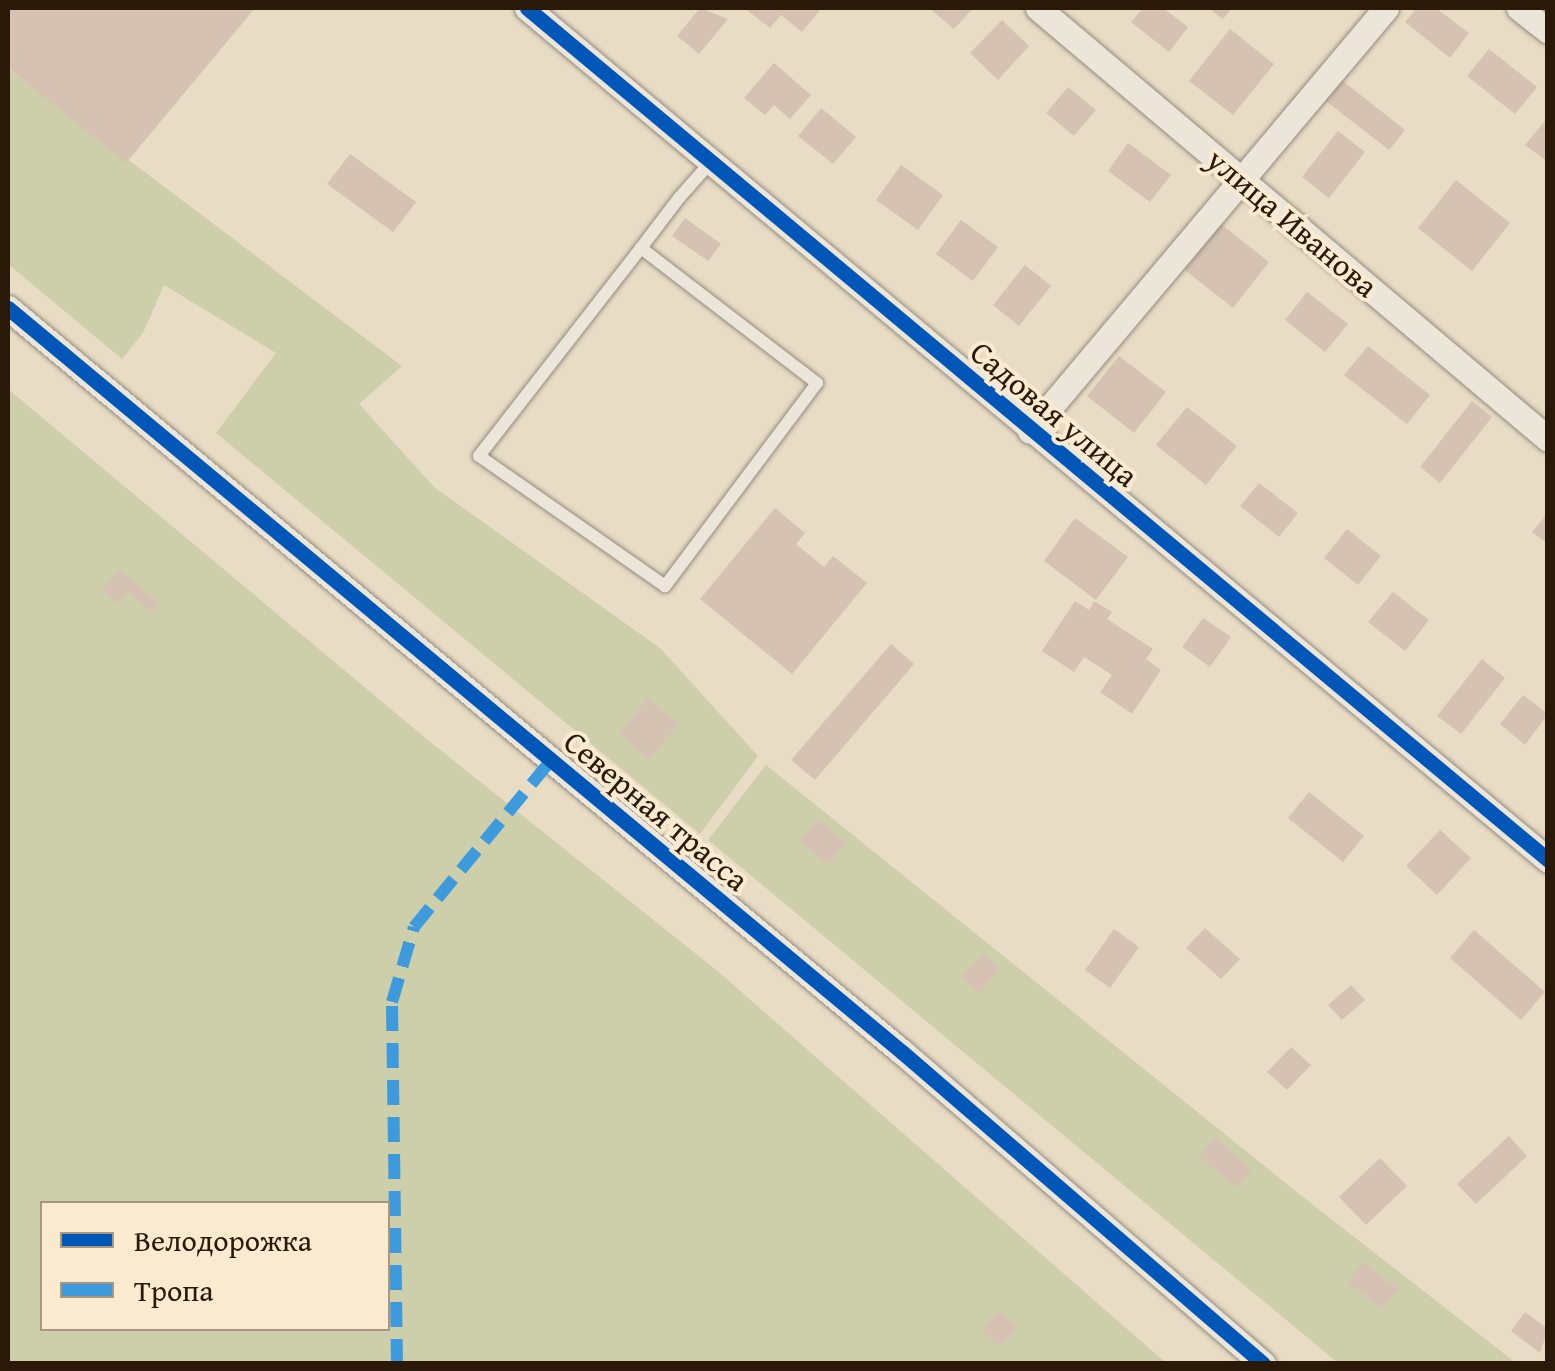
<!DOCTYPE html>
<html>
<head>
<meta charset="utf-8">
<style>
  body { margin:0 }
  #map { position:relative; width:1555px; height:1371px; overflow:hidden; background:#e8dcc5; font-family:"Gentium Book Plus",serif }
  div>[style] { position:absolute }
  .green>* { inset:0; background:#cdceaa }
  .building>* { inset:0; background:#d5c2b2 }
  .roads { filter:drop-shadow(0 0 2px #948b7c) drop-shadow(0 0 2px #948b7c) }
  .lane>* { height:12px; margin:-6px; padding:0 6px; transform-origin:6px; border-radius:6px; background:#ebe5da }
  .street>* { height:25px; margin:-12.5px; padding:0 12.5px; transform-origin:12.5px; border-radius:12.5px; background:#ebe5da }
  .quiet>* { height:12px; margin-top:-6px; transform-origin:0; background:repeating-linear-gradient(90deg,#3d9add 0 25px,transparent 0 37px) }
  .cycleway>* { height:15px; margin:-7.5px; padding:0 7.5px; transform-origin:7.5px; border-radius:7.5px; background:#0057b8 }
  span { translate:-50% -50%; white-space:nowrap; text-align:center; line-height:1.15; -webkit-text-stroke:8px #faebd0; paint-order:stroke }
  .street-label { font-size:32px; color:#2a1809 }
  .frame { position:absolute; inset:0; border:10px solid #2a1809; pointer-events:none }
  .legend { position:absolute; left:40px; top:1201px; width:350px; height:130px; box-sizing:border-box; background:#faebd0; border:2px solid #a79780; margin:0; padding:12px 18px; list-style:none; font-size:30px; color:#2a1809 }
  .legend li { display:flex; align-items:center; gap:20px; height:50px }
  .legend b { width:50px; border:2px solid #a79780 }
</style>
</head>
<body>
<div id="map">
  <div class="green">
    <i style="clip-path:polygon(8px 69px,402px 366px,359px 404px,434px 487px,660px 648px,758px 756px,700px 834px,216px 433px,276px 353px,164px 285px,143px 333px,122px 359px,8px 264px)"></i>
    <i style="clip-path:polygon(evenodd,8px 389px,429px 741px,715px 969px,1166px 1363px,8px 1363px,8px 389px,42px 1204px,388px 1204px,388px 1328px,42px 1328px,42px 1204px)"></i>
    <i style="clip-path:polygon(766px 765px,1313px 1205px,1516px 1363px,1338px 1363px,708px 840px)"></i>
  </div>
  <div class="building">
    <i style="clip-path:polygon(8px 8px,255px 8px,126px 163px,8px 68px)"></i>
    <i style="clip-path:polygon(700px 8px,728px 19px,699px 54px,677px 36px)"></i>
    <i style="clip-path:polygon(744px 8px,817px 8px,820px 10px,802px 32px,781px 15px,770px 28px)"></i>
    <i style="clip-path:polygon(929px 8px,973px 8px,954px 29px)"></i>
    <i style="clip-path:polygon(1143px 8px,1163px 8px,1188px 27px,1169px 52px,1131px 22px)"></i>
    <i style="clip-path:polygon(1208px 8px,1232px 8px,1223px 19px)"></i>
    <i style="clip-path:polygon(1417px 8px,1436px 8px,1469px 33px,1450px 58px,1405px 22px)"></i>
    <i style="clip-path:polygon(1002px 20px,1029px 46px,998px 80px,970px 53px)"></i>
    <i style="clip-path:polygon(1230px 29px,1274px 64px,1233px 115px,1189px 81px)"></i>
    <i style="clip-path:polygon(1489px 49px,1537px 87px,1515px 114px,1467px 76px)"></i>
    <i style="clip-path:polygon(774px 63px,811px 95px,790px 119px,774px 105px,765px 115px,744px 98px)"></i>
    <i style="clip-path:polygon(1338px 77px,1405px 130px,1389px 150px,1322px 98px)"></i>
    <i style="clip-path:polygon(1068px 87px,1096px 110px,1074px 136px,1046px 113px)"></i>
    <i style="clip-path:polygon(821px 108px,856px 137px,833px 164px,798px 136px)"></i>
    <i style="clip-path:polygon(1548px 117px,1548px 162px,1525px 145px)"></i>
    <i style="clip-path:polygon(1338px 131px,1365px 152px,1329px 198px,1302px 177px)"></i>
    <i style="clip-path:polygon(1128px 143px,1171px 175px,1150px 202px,1108px 171px)"></i>
    <i style="clip-path:polygon(350px 154px,416px 202px,393px 232px,327px 184px)"></i>
    <i style="clip-path:polygon(901px 165px,943px 195px,918px 230px,876px 200px)"></i>
    <i style="clip-path:polygon(1456px 180px,1510px 223px,1472px 271px,1418px 228px)"></i>
    <i style="clip-path:polygon(685px 218px,721px 244px,708px 261px,672px 236px)"></i>
    <i style="clip-path:polygon(961px 220px,998px 247px,973px 281px,936px 254px)"></i>
    <i style="clip-path:polygon(1221px 224px,1269px 262px,1233px 308px,1185px 270px)"></i>
    <i style="clip-path:polygon(1025px 265px,1051px 286px,1019px 326px,993px 305px)"></i>
    <i style="clip-path:polygon(1307px 292px,1348px 324px,1325px 352px,1285px 320px)"></i>
    <i style="clip-path:polygon(1368px 346px,1430px 395px,1407px 424px,1344px 375px)"></i>
    <i style="clip-path:polygon(1119px 356px,1166px 392px,1134px 433px,1087px 396px)"></i>
    <i style="clip-path:polygon(1472px 401px,1492px 417px,1440px 483px,1420px 467px)"></i>
    <i style="clip-path:polygon(1187px 407px,1237px 446px,1206px 485px,1156px 445px)"></i>
    <i style="clip-path:polygon(1259px 483px,1298px 513px,1279px 537px,1240px 506px)"></i>
    <i style="clip-path:polygon(775px 508px,805px 533px,796px 544px,824px 567px,833px 556px,867px 583px,792px 674px,700px 599px)"></i>
    <i style="clip-path:polygon(1548px 513px,1548px 544px,1532px 532px)"></i>
    <i style="clip-path:polygon(1075px 518px,1128px 557px,1096px 600px,1044px 561px)"></i>
    <i style="clip-path:polygon(1347px 529px,1381px 556px,1358px 585px,1324px 558px)"></i>
    <i style="clip-path:polygon(120px 570px,159px 603px,152px 612px,128px 592px,118px 603px,102px 590px)"></i>
    <i style="clip-path:polygon(1393px 592px,1429px 620px,1405px 651px,1368px 622px)"></i>
    <i style="clip-path:polygon(1075px 601px,1089px 610px,1094px 601px,1112px 612px,1107px 619px,1153px 649px,1146px 659px,1161px 670px,1132px 714px,1100px 692px,1112px 675px,1084px 657px,1074px 672px,1042px 651px)"></i>
    <i style="clip-path:polygon(1203px 618px,1231px 637px,1210px 667px,1182px 647px)"></i>
    <i style="clip-path:polygon(891px 644px,914px 664px,815px 780px,791px 760px)"></i>
    <i style="clip-path:polygon(1482px 659px,1505px 678px,1461px 734px,1437px 716px)"></i>
    <i style="clip-path:polygon(1523px 695px,1548px 714px,1525px 745px,1500px 724px)"></i>
    <i style="clip-path:polygon(648px 699px,678px 724px,649px 759px,619px 734px)"></i>
    <i style="clip-path:polygon(1309px 792px,1364px 836px,1343px 862px,1288px 818px)"></i>
    <i style="clip-path:polygon(818px 820px,846px 843px,828px 864px,800px 841px)"></i>
    <i style="clip-path:polygon(1440px 830px,1471px 858px,1437px 895px,1406px 866px)"></i>
    <i style="clip-path:polygon(1205px 928px,1240px 959px,1221px 979px,1186px 948px)"></i>
    <i style="clip-path:polygon(1114px 929px,1139px 947px,1110px 988px,1085px 970px)"></i>
    <i style="clip-path:polygon(1474px 930px,1545px 992px,1521px 1020px,1450px 958px)"></i>
    <i style="clip-path:polygon(983px 954px,999px 970px,979px 993px,962px 977px)"></i>
    <i style="clip-path:polygon(1351px 985px,1365px 1000px,1342px 1020px,1328px 1005px)"></i>
    <i style="clip-path:polygon(1291px 1047px,1311px 1065px,1287px 1090px,1267px 1072px)"></i>
    <i style="clip-path:polygon(1509px 1136px,1527px 1156px,1476px 1204px,1457px 1184px)"></i>
    <i style="clip-path:polygon(1215px 1138px,1252px 1170px,1236px 1188px,1199px 1156px)"></i>
    <i style="clip-path:polygon(1380px 1158px,1407px 1186px,1366px 1225px,1339px 1197px)"></i>
    <i style="clip-path:polygon(1363px 1262px,1398px 1289px,1382px 1309px,1348px 1282px)"></i>
    <i style="clip-path:polygon(1000px 1310px,1018px 1327px,1000px 1347px,982px 1330px)"></i>
    <i style="clip-path:polygon(1525px 1312px,1548px 1329px,1540px 1353px,1511px 1331px)"></i>
  </div>
  <div class="roads">
    <div class="lane">
      <i style="left:641px;top:248px;width:222px;rotate:37.5deg"></i>
      <i style="left:817px;top:383px;width:254px;rotate:126.8deg"></i>
      <i style="left:665px;top:586px;width:227px;rotate:-145deg"></i>
      <i style="left:479px;top:456px;width:264px;rotate:-52.1deg"></i>
      <i style="left:641px;top:248px;width:63px;rotate:-52.8deg"></i>
      <i style="left:679px;top:198px;width:48px;rotate:-48.4deg"></i>
    </div>
    <div class="street">
      <i style="left:527px;top:8px;width:1330px;rotate:39.84deg"></i>
      <i style="left:1038px;top:8px;width:668px;rotate:40.2deg"></i>
      <i style="left:1519px;top:8px;width:37px;rotate:38deg"></i>
      <i style="left:8px;top:308px;width:1163px;rotate:39.77deg"></i>
      <i style="left:902px;top:1052px;width:477px;rotate:40.8deg"></i>
      <i style="left:1030px;top:431px;width:553px;rotate:-49.92deg"></i>
    </div>
  </div>
  <div class="quiet">
    <i style="left:397px;top:1364px;width:362px;rotate:-90.8deg"></i>
    <i style="left:392px;top:1002px;width:78px;rotate:-73.7deg"></i>
    <i style="left:414px;top:927px;width:216px;rotate:-50.6deg"></i>
  </div>
  <div class="cycleway">
    <i style="left:527px;top:8px;width:1330px;rotate:39.84deg"></i>
    <i style="left:8px;top:308px;width:1163px;rotate:39.77deg"></i>
    <i style="left:902px;top:1052px;width:477px;rotate:40.8deg"></i>
  </div>
  <div class="street-label">
    <span style="left:1292px;top:223px;rotate:40deg">улица Иванова</span>
    <span style="left:1054px;top:414px;rotate:40deg">Садовая улица</span>
    <span style="left:656px;top:811px;rotate:40deg">Северная трасса</span>
  </div>
  <div class="frame"></div>
  <ul class="legend">
  <li><b style="height:12px;background:#0057b8"></b>Велодорожка</li>
  <li><b style="height:12px;background:#3d9add"></b>Тропа</li>
  </ul>
</div>
</body>
</html>
